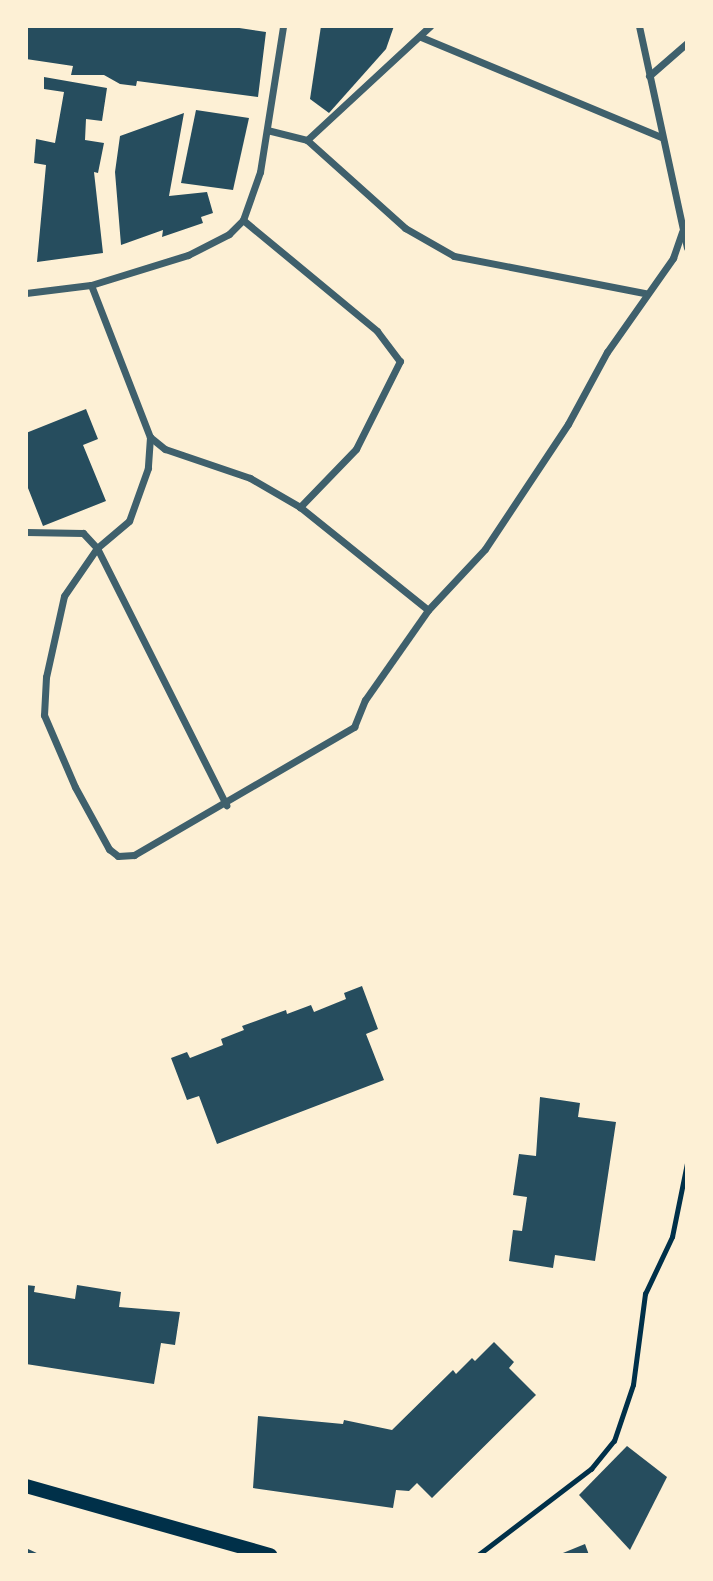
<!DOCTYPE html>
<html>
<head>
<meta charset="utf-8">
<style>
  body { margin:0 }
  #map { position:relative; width:713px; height:1581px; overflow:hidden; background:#fdf0d5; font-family:Raleway,sans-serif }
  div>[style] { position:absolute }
  .building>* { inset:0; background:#264d5e }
  .path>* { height:4.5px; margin:-2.25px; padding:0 2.25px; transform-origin:2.25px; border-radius:2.25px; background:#003049 }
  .minor>* { height:7px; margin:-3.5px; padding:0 3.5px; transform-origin:3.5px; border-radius:3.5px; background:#3f606c }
  .secondary>* { height:14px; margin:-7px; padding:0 7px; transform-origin:7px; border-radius:7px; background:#003049 }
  span { translate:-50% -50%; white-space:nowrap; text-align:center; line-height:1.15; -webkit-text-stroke:6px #fdf0d5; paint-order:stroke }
  .frame { position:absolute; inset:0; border:28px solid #fdf0d5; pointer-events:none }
</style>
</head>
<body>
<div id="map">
  <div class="building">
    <i style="clip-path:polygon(26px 26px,226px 26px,266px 32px,258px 97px,137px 81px,136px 86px,120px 84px,104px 75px,71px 75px,73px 66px,26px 59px)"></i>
    <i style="clip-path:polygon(321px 26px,394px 26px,386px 49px,329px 113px,310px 99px)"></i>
    <i style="clip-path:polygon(44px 77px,107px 88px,102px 121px,86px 119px,85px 140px,104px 143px,98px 173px,94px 172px,103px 253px,37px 262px,46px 165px,34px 163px,36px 139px,55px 143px,64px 92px,44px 89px)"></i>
    <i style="clip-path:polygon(196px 110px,249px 118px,233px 190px,181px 183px)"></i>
    <i style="clip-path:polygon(184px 113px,169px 196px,207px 192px,213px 213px,201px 217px,203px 223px,162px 237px,163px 230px,121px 245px,115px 172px,120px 136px)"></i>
    <i style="clip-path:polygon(86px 409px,98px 439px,83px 445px,106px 501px,43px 526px,26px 483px,26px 433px)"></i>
    <i style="clip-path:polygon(362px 986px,378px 1029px,366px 1034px,384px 1080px,217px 1144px,199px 1096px,187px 1100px,171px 1058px,187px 1052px,190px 1058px,223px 1045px,221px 1039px,244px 1030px,242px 1026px,286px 1010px,287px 1014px,311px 1005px,314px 1012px,346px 999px,344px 993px)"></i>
    <i style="clip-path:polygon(540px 1097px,580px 1103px,578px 1117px,616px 1122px,595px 1261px,555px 1255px,553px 1268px,509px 1261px,513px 1230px,522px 1231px,527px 1197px,513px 1195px,519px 1154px,536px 1156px)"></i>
    <i style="clip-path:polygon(26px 1285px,35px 1286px,34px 1292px,75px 1299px,77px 1285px,121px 1292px,119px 1307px,180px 1312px,175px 1345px,161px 1343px,154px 1384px,26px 1364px)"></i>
    <i style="clip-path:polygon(494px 1342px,514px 1362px,509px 1368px,536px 1395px,432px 1498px,417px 1483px,409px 1491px,396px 1490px,393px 1508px,253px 1488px,258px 1416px,343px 1424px,344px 1420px,392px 1430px,453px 1370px,456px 1374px,472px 1358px,475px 1361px)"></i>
    <i style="clip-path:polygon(627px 1446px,667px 1477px,630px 1550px,579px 1495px)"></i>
    <i style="clip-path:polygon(585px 1544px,589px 1555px,558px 1555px)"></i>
    <i style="clip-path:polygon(26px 1548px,41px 1555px,26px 1555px)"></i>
  </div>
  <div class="path">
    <i style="left:478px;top:1555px;width:142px;rotate:-37.3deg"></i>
    <i style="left:591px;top:1469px;width:36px;rotate:-51deg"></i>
    <i style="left:614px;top:1441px;width:59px;rotate:-71.3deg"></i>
    <i style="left:633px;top:1385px;width:92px;rotate:-82.5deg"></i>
    <i style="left:645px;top:1294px;width:63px;rotate:-64.7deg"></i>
    <i style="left:672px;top:1237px;width:76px;rotate:-78.5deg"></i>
  </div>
  <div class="minor">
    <i style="left:639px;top:26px;width:227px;rotate:77.8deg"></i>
    <i style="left:421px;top:37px;width:260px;rotate:22.6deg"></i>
    <i style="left:649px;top:76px;width:50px;rotate:-41deg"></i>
    <i style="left:267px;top:130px;width:41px;rotate:14deg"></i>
    <i style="left:307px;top:140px;width:132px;rotate:41.9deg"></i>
    <i style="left:405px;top:228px;width:56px;rotate:29.7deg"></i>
    <i style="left:454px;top:256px;width:195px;rotate:11deg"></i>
    <i style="left:307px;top:140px;width:168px;rotate:-42.8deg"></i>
    <i style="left:243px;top:220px;width:174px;rotate:39.6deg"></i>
    <i style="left:377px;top:331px;width:38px;rotate:53deg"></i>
    <i style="left:400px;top:361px;width:98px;rotate:116.6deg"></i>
    <i style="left:356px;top:449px;width:81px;rotate:134deg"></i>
    <i style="left:91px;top:285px;width:163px;rotate:68.8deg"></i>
    <i style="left:150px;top:437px;width:31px;rotate:94deg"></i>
    <i style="left:148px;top:468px;width:56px;rotate:109.7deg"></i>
    <i style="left:129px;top:521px;width:42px;rotate:139.8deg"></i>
    <i style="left:97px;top:548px;width:288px;rotate:63.3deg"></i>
    <i style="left:26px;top:293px;width:65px;rotate:-7deg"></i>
    <i style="left:91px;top:285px;width:102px;rotate:-17.2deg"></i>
    <i style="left:188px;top:255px;width:46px;rotate:-27.1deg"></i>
    <i style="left:229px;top:234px;width:20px;rotate:-45deg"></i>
    <i style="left:243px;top:220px;width:51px;rotate:-70.5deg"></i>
    <i style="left:260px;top:172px;width:148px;rotate:-81deg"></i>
    <i style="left:150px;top:437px;width:19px;rotate:39deg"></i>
    <i style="left:165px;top:449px;width:90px;rotate:18.8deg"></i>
    <i style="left:250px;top:478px;width:58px;rotate:30.1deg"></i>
    <i style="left:300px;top:507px;width:164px;rotate:38.8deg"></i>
    <i style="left:26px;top:532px;width:57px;rotate:1deg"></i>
    <i style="left:83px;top:533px;width:21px;rotate:47deg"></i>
    <i style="left:97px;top:548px;width:58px;rotate:124.5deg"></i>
    <i style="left:64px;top:596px;width:83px;rotate:102.5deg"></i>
    <i style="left:46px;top:677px;width:38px;rotate:93deg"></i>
    <i style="left:44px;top:715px;width:78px;rotate:66.7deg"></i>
    <i style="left:75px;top:787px;width:71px;rotate:61.3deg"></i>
    <i style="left:109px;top:849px;width:11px;rotate:38deg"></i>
    <i style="left:118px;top:856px;width:16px;rotate:-4deg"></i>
    <i style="left:134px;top:855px;width:255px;rotate:-30.2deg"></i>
    <i style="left:354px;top:727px;width:29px;rotate:-68deg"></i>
    <i style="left:365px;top:700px;width:110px;rotate:-55deg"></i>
    <i style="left:428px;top:610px;width:83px;rotate:-46.9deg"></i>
    <i style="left:485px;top:549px;width:150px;rotate:-56.4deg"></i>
    <i style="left:568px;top:424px;width:82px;rotate:-61.6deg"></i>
    <i style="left:607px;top:352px;width:115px;rotate:-54.9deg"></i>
    <i style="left:673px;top:258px;width:28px;rotate:-71deg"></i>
  </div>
  <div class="secondary">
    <i style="left:26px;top:1486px;width:254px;rotate:15.8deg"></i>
  </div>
  <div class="frame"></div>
</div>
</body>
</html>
